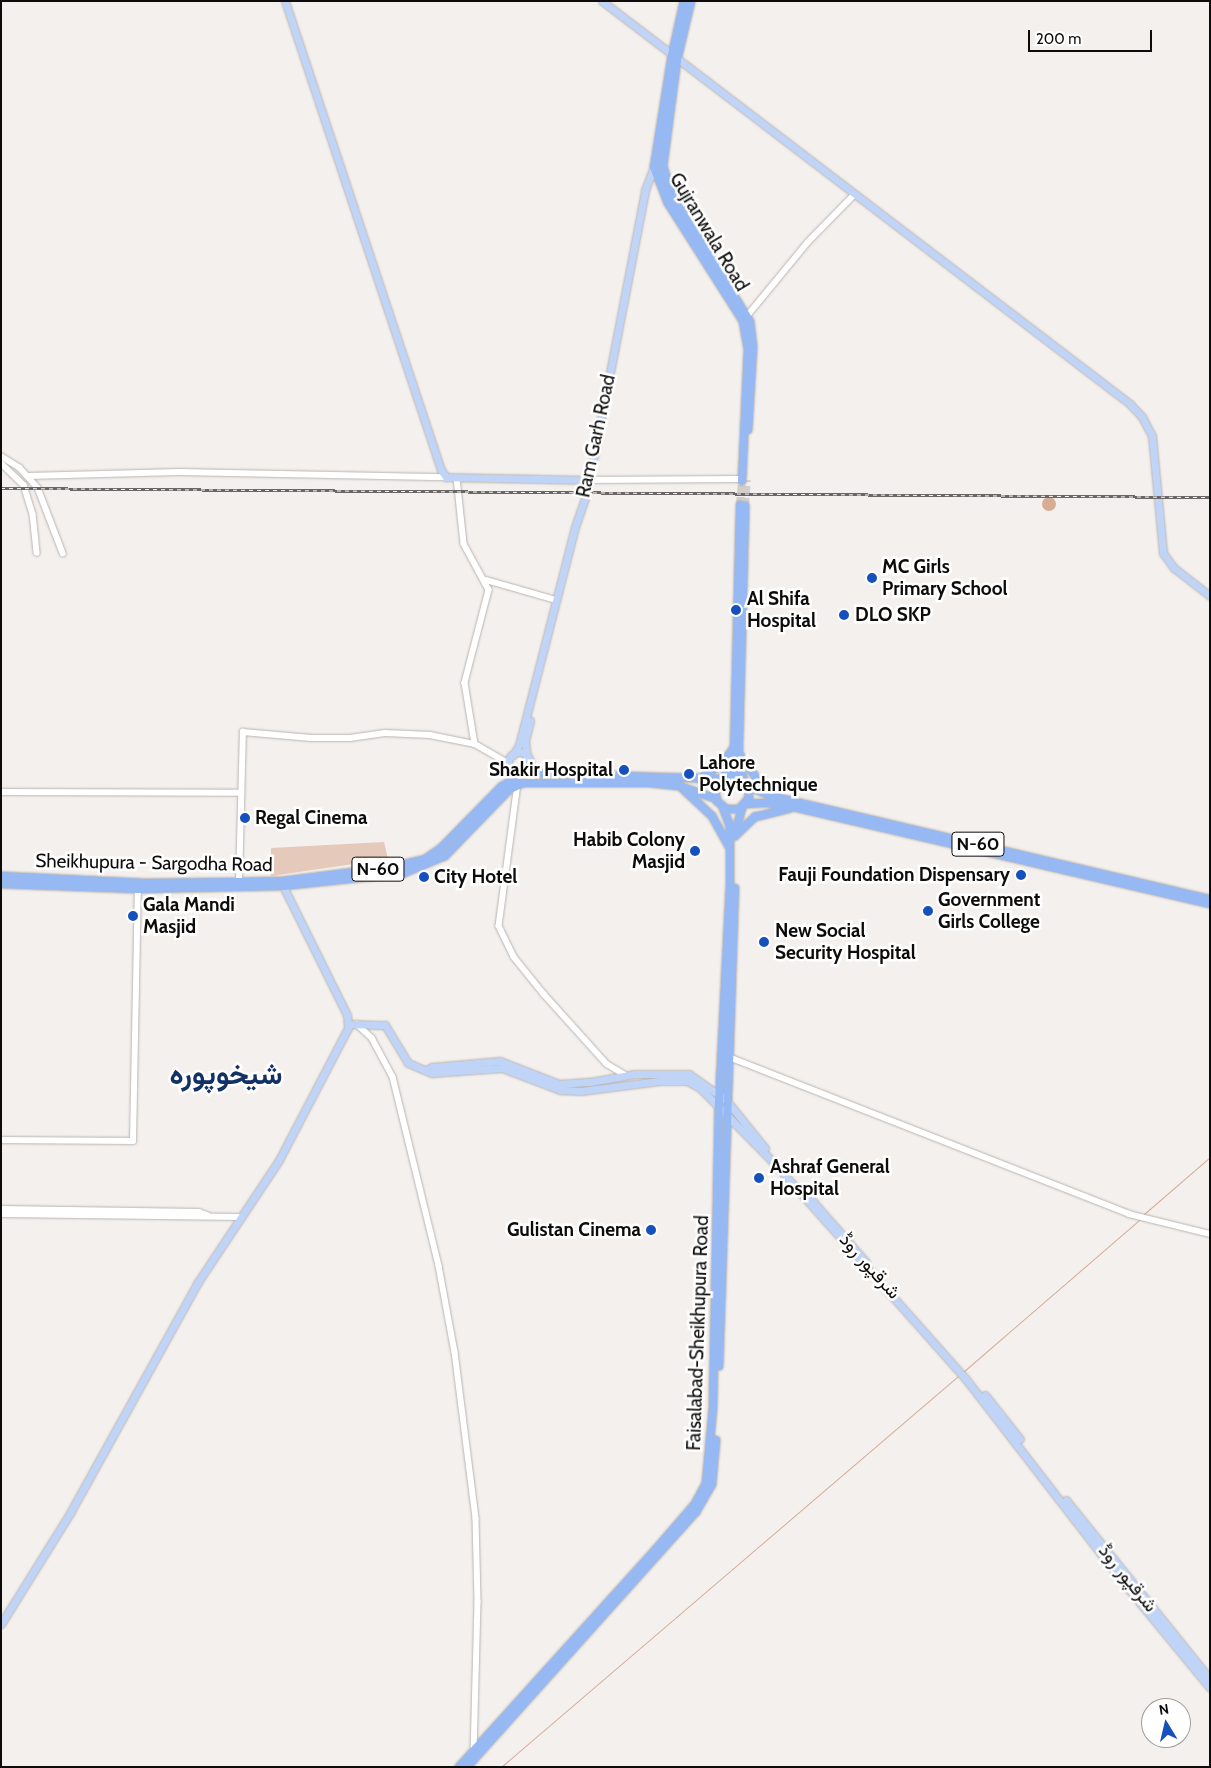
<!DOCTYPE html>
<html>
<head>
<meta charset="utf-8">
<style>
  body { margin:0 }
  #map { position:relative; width:1211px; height:1768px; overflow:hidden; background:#f4f0ee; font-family:Cabin,Vazirmatn,sans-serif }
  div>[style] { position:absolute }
  .green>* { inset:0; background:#e5c9ba }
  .water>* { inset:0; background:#d7ac95 }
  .round { border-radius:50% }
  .stream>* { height:1px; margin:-0.5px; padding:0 0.5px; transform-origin:0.5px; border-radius:0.5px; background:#d7ac95 }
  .highway-tunnel>* { height:8px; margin-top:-4px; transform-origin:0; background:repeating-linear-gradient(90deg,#d1cecc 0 8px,transparent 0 12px) }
  .roads { filter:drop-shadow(0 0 1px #b8b4b2) drop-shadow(0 0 1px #b8b4b2) }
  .minor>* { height:5.5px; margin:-2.75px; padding:0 2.75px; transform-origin:2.75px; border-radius:2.75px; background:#fff }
  .major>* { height:7px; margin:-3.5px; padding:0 3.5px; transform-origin:3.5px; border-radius:3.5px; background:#c0d4f8 }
  .major>.ring { margin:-3.5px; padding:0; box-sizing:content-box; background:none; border:7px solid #c0d4f8; border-radius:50% }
  .highway>* { height:8px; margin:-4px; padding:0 4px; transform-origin:4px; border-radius:4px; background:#96b8f3 }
  .rail>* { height:3px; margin-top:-1.5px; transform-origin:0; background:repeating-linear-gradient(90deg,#fff 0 4px,#696665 0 8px); box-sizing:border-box; border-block:1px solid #696665 }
  .dots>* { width:14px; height:14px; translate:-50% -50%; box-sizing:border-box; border:2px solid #fff; border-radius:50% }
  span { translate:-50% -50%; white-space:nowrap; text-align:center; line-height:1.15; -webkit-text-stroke:5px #fff; paint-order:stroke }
  .shield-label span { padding:1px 4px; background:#fff; border:1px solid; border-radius:4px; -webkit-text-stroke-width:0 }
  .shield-label { font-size:18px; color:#0d0c0b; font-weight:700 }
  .street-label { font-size:19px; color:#0d0c0b }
  .poi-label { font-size:19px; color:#0d0c0b; font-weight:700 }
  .left { translate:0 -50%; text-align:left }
  .right { translate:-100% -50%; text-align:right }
  .town-label { font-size:29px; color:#143166; font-weight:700 }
  .frame { position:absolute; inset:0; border:2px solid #0d0c0b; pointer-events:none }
  .north { position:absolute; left:1141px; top:1698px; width:50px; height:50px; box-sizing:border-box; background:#fff; border:1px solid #9e9e9d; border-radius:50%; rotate:351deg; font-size:14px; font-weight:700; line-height:20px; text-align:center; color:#0d0c0b }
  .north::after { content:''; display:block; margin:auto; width:18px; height:22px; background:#1550bc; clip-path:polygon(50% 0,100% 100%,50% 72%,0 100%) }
  .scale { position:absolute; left:1028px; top:30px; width:124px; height:22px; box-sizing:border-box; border:2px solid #0d0c0b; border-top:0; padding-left:6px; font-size:15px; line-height:18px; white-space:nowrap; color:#0d0c0b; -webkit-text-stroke:4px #fff; paint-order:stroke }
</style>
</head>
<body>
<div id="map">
  <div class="green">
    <i style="clip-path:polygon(384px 842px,388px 859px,271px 876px,271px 848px)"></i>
  </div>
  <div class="water">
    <i class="round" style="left:1042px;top:497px;width:14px;height:14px"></i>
  </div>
  <div class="stream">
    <i style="left:1144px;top:1214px;width:87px;rotate:-40.8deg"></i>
    <i style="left:963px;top:1372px;width:234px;rotate:-40.8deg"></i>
    <i style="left:501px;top:1767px;width:601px;rotate:-40.55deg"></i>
  </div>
  <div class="highway-tunnel">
    <i style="left:740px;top:505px;width:23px;rotate:-85deg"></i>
    <i style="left:745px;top:506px;width:26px;rotate:-86deg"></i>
  </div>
  <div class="roads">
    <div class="minor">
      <i style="left:748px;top:315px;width:94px;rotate:-50.6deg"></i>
      <i style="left:808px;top:242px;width:66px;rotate:-45.6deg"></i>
      <i style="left:1px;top:456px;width:22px;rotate:32deg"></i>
      <i style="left:20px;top:468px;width:27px;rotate:48deg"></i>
      <i style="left:38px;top:488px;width:70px;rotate:69deg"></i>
      <i style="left:1px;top:463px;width:32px;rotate:44deg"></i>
      <i style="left:24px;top:485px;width:30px;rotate:73deg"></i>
      <i style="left:33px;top:514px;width:39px;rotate:84deg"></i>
      <i style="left:28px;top:476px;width:151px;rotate:-1.5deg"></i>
      <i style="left:179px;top:472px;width:267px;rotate:1.1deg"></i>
      <i style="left:457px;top:478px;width:66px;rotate:83.9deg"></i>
      <i style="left:464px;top:544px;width:52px;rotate:61.5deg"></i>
      <i style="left:489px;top:590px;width:96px;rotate:104.5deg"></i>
      <i style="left:465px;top:683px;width:62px;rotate:80.7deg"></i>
      <i style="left:588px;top:480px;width:151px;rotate:-0.4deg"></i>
      <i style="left:486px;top:580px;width:73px;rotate:15.9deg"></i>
      <i style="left:518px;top:784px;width:143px;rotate:97.6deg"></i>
      <i style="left:499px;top:926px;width:34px;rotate:64deg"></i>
      <i style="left:514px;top:957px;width:48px;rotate:51deg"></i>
      <i style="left:544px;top:994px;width:94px;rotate:48deg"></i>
      <i style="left:607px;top:1064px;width:21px;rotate:31deg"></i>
      <i style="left:1px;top:792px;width:240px;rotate:0.2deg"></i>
      <i style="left:239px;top:882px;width:150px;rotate:-88.5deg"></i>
      <i style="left:243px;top:732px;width:68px;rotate:5deg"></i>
      <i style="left:311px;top:738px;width:39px"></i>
      <i style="left:350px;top:738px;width:35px;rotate:-8deg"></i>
      <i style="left:385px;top:733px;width:45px;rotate:2.5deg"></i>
      <i style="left:430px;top:735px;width:46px;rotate:11.3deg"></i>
      <i style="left:475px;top:744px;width:38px;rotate:30deg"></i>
      <i style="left:357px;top:1024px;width:21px;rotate:43deg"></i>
      <i style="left:372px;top:1038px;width:44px;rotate:61.7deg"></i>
      <i style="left:393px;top:1077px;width:195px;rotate:76.3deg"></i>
      <i style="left:439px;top:1266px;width:87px;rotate:79.5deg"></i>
      <i style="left:455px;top:1352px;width:168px;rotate:82.8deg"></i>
      <i style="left:476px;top:1519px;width:83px;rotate:88.6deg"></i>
      <i style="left:478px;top:1602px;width:148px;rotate:91.5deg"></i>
      <i style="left:729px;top:1057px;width:430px;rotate:21.4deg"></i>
      <i style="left:1129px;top:1214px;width:83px;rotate:13.9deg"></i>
      <i style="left:1px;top:1140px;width:132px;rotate:0.4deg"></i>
      <i style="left:133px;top:1141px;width:252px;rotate:-88.9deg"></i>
      <i style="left:1px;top:1209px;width:198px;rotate:0.9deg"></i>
      <i style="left:199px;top:1212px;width:9px;rotate:21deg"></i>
      <i style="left:1px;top:1214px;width:240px;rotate:0.7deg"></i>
    </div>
    <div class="major">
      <i style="left:285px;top:1px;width:494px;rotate:71.6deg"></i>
      <i style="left:441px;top:470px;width:9px;rotate:54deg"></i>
      <i style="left:446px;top:477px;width:142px;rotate:1.2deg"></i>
      <i style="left:602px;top:1px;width:664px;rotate:37.35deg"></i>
      <i style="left:1130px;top:404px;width:18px;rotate:47deg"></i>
      <i style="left:1142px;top:417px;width:21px;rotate:62deg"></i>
      <i style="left:1152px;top:436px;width:118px;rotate:84.6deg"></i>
      <i style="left:1163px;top:553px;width:19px;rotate:54deg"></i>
      <i style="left:1174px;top:568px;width:46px;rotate:37.9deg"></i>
      <i class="ring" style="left:508px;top:752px;width:15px;height:15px"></i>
      <i style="left:513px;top:755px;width:12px;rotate:-59deg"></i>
      <i style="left:519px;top:745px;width:225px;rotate:-75.6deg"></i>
      <i style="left:575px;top:527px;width:37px;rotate:-71deg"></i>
      <i style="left:587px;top:492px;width:308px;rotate:-79.1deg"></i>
      <i style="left:645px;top:190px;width:25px;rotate:-69deg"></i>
      <i style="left:527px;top:757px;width:16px;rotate:-97deg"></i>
      <i style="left:525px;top:741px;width:21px;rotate:-76deg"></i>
      <i style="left:350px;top:1024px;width:35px;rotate:2deg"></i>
      <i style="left:385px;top:1025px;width:44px;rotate:58.8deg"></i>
      <i style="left:408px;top:1063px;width:26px;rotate:23deg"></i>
      <i style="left:432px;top:1073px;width:70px;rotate:-4.1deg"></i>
      <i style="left:502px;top:1068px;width:62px;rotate:20.8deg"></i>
      <i style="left:560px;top:1090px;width:21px;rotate:3deg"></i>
      <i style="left:581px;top:1091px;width:79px;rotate:-7.3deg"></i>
      <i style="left:659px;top:1081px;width:28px"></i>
      <i style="left:687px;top:1081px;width:15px;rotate:28deg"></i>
      <i style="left:700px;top:1088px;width:105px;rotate:45.4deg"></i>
      <i style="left:774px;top:1163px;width:288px;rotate:48.4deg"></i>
      <i style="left:965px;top:1378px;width:249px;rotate:52.3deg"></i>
      <i style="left:1117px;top:1575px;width:146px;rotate:50.5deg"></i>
      <i style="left:426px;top:1070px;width:7px;rotate:-27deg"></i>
      <i style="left:432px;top:1067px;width:68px;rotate:-5deg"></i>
      <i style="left:500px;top:1061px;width:63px;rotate:21.3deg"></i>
      <i style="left:559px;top:1084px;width:31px;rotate:-4deg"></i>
      <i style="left:590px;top:1082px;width:46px;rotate:-10.1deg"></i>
      <i style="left:635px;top:1074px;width:54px"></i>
      <i style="left:689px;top:1074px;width:45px;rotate:35.1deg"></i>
      <i style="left:726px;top:1100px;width:62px;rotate:50.9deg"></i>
      <i style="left:802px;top:1189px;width:97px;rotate:48.8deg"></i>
      <i style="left:985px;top:1395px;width:56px;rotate:51.5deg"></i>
      <i style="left:1066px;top:1500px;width:230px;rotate:51.2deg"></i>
      <i style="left:1px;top:1624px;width:131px;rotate:-58.1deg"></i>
      <i style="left:70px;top:1513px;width:264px;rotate:-61deg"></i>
      <i style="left:198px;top:1282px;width:146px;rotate:-56.4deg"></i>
      <i style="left:279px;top:1160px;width:149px;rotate:-62.4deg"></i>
      <i style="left:348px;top:1028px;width:13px;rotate:-94deg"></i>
      <i style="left:347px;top:1015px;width:144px;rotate:-116.4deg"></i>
    </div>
    <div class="highway">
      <i style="left:684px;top:1px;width:55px;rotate:102.5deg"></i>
      <i style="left:672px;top:55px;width:113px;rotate:99.1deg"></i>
      <i style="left:654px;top:167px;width:39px;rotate:69deg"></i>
      <i style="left:668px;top:203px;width:140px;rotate:57.6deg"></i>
      <i style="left:743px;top:321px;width:28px;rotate:80deg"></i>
      <i style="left:748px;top:349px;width:132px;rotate:92.6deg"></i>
      <i style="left:691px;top:1px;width:61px;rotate:103.3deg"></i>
      <i style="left:677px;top:60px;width:107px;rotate:97.5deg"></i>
      <i style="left:663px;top:166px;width:30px;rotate:73deg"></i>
      <i style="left:672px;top:195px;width:149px;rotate:58.4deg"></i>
      <i style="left:750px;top:322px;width:25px;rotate:83deg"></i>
      <i style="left:753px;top:347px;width:83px;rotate:93.4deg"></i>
      <i style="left:739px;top:754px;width:37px;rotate:54deg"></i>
      <i style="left:761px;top:784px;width:18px;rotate:34deg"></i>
      <i style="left:725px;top:776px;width:23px;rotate:-67deg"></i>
      <i style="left:734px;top:755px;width:250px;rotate:-88.6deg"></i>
      <i style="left:699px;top:779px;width:27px;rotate:-33deg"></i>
      <i style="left:722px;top:764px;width:19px;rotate:-54deg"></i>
      <i style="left:744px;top:780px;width:16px;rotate:-108deg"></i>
      <i style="left:739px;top:765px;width:23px;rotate:-90deg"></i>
      <i style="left:739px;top:742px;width:236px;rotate:-88.5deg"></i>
      <i style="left:748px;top:785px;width:13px;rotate:86deg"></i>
      <i style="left:749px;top:798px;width:15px;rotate:132deg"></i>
      <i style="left:739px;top:809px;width:13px;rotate:180deg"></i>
      <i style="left:726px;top:809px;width:12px;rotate:-138deg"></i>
      <i style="left:717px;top:801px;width:11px;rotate:-100deg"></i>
      <i style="left:715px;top:790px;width:9px;rotate:-69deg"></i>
      <i style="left:718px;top:782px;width:9px;rotate:-41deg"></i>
      <i style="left:725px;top:776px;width:11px"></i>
      <i style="left:736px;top:776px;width:20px;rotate:37deg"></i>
      <i style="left:752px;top:788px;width:24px;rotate:22deg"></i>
      <i style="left:774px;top:797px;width:448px;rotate:13.2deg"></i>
      <i style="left:683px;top:789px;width:40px;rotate:43deg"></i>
      <i style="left:712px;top:816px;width:35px;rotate:61deg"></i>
      <i style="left:746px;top:804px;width:22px;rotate:-3deg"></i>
      <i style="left:768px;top:803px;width:26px;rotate:9deg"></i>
      <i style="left:794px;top:807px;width:427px;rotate:13.1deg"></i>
      <i style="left:735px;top:834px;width:27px;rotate:-75deg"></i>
      <i style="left:735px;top:836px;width:28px;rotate:-44deg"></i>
      <i style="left:755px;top:817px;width:36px;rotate:-14deg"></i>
      <i style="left:1px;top:876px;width:144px;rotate:2.8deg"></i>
      <i style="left:145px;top:883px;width:94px;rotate:-0.6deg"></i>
      <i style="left:239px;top:882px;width:44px;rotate:-1.3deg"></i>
      <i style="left:283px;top:881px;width:111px;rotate:-7.3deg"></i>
      <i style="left:393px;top:867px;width:33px;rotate:-14deg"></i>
      <i style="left:425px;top:859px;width:18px;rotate:-34deg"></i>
      <i style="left:440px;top:849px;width:87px;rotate:-45.5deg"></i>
      <i style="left:501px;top:787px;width:26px;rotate:-32deg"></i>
      <i style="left:523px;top:773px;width:199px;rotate:1.7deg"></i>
      <i style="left:1px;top:884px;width:137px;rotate:2.1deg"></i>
      <i style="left:138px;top:889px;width:145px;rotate:-1.2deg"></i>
      <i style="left:283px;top:886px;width:122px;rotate:-6.1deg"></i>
      <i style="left:404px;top:873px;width:44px;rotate:-22.5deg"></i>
      <i style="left:445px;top:856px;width:93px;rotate:-45.9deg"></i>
      <i style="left:510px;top:789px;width:14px;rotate:-25deg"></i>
      <i style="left:523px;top:783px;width:127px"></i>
      <i style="left:650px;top:783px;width:29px;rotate:6deg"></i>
      <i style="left:679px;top:786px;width:39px;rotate:19deg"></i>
      <i style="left:719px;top:1366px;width:478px;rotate:-88.1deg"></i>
      <i style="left:459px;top:1767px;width:292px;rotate:-47.9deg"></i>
      <i style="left:655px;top:1550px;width:61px;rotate:-49deg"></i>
      <i style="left:695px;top:1504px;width:24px;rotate:-62deg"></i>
      <i style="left:706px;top:1483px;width:75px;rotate:-84.7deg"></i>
      <i style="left:713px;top:1408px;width:305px;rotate:-88.9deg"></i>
      <i style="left:719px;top:1103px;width:220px;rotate:-87.1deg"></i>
      <i style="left:730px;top:883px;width:57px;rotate:-90deg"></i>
      <i style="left:730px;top:826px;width:19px;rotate:-111deg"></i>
      <i style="left:467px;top:1767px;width:343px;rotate:-48.1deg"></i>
      <i style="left:696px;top:1512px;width:32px;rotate:-60deg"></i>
      <i style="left:712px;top:1484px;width:44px;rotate:-84.8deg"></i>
    </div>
  </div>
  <div class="rail">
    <i style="left:1px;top:488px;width:1209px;rotate:0.43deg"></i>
  </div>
  <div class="dots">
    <i style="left:872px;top:578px;background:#1550bc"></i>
    <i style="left:736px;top:610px;background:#1550bc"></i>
    <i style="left:844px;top:615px;background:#1550bc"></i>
    <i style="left:624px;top:770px;background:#1550bc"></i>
    <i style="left:689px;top:774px;background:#1550bc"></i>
    <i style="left:245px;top:818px;background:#1550bc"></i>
    <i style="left:695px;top:851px;background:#1550bc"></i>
    <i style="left:1021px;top:875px;background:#1550bc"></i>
    <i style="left:424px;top:877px;background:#1550bc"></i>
    <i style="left:928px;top:911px;background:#1550bc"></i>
    <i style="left:133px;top:916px;background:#1550bc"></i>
    <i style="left:764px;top:942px;background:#1550bc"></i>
    <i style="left:759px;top:1178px;background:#1550bc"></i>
    <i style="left:651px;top:1230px;background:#1550bc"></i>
  </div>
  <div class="shield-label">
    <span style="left:978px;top:844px">N-60</span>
    <span style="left:378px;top:869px">N-60</span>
  </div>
  <div class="street-label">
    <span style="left:709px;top:232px;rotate:59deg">Gujranwala Road</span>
    <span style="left:596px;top:436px;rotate:-78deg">Ram Garh Road</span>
    <span style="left:154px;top:863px;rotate:1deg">Sheikhupura - Sargodha Road</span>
    <span style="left:870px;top:1266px;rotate:48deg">شرقپور روڈ</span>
    <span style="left:698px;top:1333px;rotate:-88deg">Faisalabad-Sheikhupura Road</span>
    <span style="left:1128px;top:1578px;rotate:51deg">شرقپور روڈ</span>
  </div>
  <div class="poi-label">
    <span class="left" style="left:882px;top:578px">MC Girls<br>Primary School</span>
    <span class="left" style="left:747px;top:610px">Al Shifa<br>Hospital</span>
    <span class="left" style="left:855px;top:615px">DLO SKP</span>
    <span class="left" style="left:699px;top:774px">Lahore<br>Polytechnique</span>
    <span class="right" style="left:613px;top:770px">Shakir Hospital</span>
    <span class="left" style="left:255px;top:818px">Regal Cinema</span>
    <span class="right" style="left:685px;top:851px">Habib Colony<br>Masjid</span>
    <span class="right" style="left:1010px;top:875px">Fauji Foundation Dispensary</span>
    <span class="left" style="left:434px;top:877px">City Hotel</span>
    <span class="left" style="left:938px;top:911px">Government<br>Girls College</span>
    <span class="left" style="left:143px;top:916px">Gala Mandi<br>Masjid</span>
    <span class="left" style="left:775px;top:942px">New Social<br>Security Hospital</span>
    <span class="left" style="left:770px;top:1178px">Ashraf General<br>Hospital</span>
    <span class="right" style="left:641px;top:1230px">Gulistan Cinema</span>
  </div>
  <div class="town-label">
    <span style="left:226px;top:1074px">شیخوپورہ</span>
  </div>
  <div class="frame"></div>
  <div class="north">N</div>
  <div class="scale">200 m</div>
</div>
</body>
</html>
